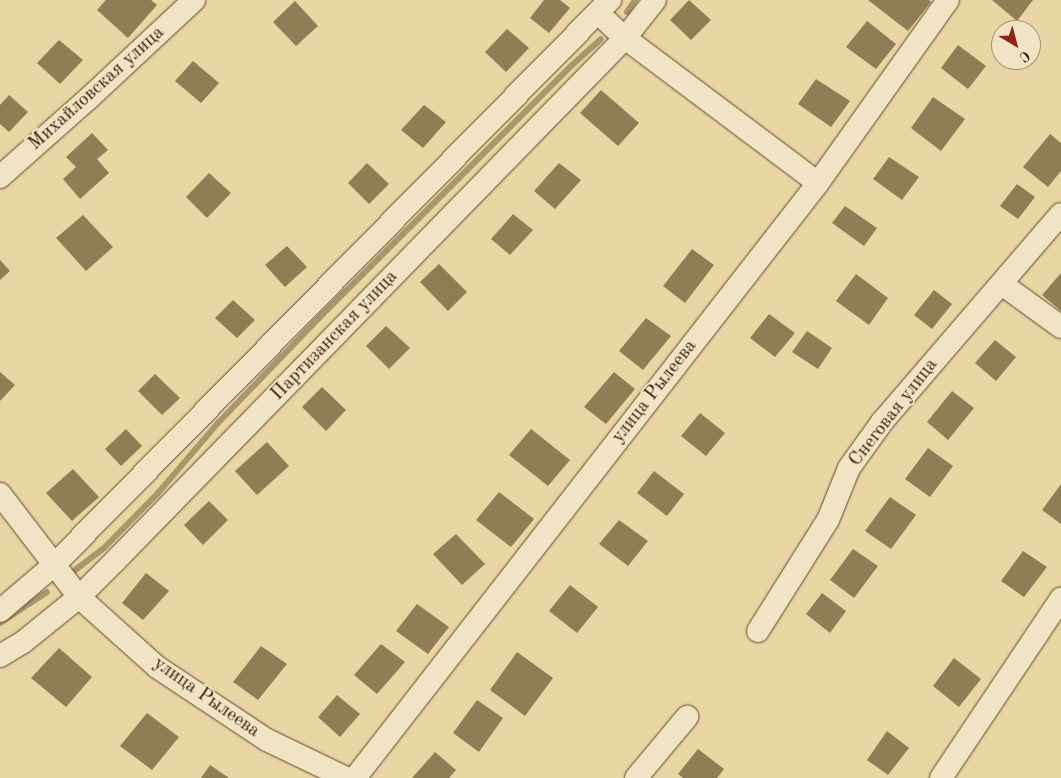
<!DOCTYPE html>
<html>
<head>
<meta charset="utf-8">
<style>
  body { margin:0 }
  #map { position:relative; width:1061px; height:778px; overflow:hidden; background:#ead5a4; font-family:"Old Standard TT",serif }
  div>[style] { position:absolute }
  .stream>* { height:6px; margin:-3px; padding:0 3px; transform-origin:3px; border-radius:3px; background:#ab966c }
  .building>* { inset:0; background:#917c55 }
  .roads { filter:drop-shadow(0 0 1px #5e4a29) drop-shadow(0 0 1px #5e4a29) }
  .minor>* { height:22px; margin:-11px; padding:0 11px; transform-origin:11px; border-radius:11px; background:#f1e4c4 }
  span { translate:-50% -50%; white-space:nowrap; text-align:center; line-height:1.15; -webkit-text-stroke:4px #f1e4c4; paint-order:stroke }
  .street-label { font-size:19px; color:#301b00 }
  .north { position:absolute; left:991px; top:20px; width:50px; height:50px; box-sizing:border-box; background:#f1e4c4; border:1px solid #a49476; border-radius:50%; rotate:143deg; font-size:14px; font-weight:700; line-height:20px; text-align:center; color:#301b00 }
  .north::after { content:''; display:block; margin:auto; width:18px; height:22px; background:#8f2418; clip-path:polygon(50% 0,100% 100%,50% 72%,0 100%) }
</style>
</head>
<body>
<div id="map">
  <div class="stream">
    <i style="left:627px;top:12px;width:14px;rotate:-56deg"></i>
    <i style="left:70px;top:574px;width:43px;rotate:-37.4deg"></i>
    <i style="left:104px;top:548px;width:77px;rotate:-45.5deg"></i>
    <i style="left:158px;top:493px;width:92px;rotate:-49.4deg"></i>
    <i style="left:218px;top:423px;width:151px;rotate:-46.1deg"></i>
    <i style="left:323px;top:314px;width:351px;rotate:-45deg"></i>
    <i style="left:571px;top:66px;width:40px;rotate:-42deg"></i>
    <i style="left:0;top:623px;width:56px;rotate:-33.4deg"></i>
  </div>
  <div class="building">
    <i style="clip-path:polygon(106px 0,151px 0,157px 5px,128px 38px,97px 10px)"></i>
    <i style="clip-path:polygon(544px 0,560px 0,570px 8px,549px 33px,530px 18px)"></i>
    <i style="clip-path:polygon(689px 0,711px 20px,691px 40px,670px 20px)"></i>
    <i style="clip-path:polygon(868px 0,929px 0,931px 2px,908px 31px)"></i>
    <i style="clip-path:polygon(992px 0,1033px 0,1017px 21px)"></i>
    <i style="clip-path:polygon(295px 1px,318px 26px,296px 46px,273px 22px)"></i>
    <i style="clip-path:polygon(867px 21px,896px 44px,876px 69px,846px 47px)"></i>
    <i style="clip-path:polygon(507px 29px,529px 48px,506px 72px,485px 52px)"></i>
    <i style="clip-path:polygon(59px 40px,83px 60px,60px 84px,37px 63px)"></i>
    <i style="clip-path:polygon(958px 45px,986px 66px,968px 89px,941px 68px)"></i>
    <i style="clip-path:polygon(193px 61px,219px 83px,201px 103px,175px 81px)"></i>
    <i style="clip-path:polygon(816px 79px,850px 101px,831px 127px,798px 104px)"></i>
    <i style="clip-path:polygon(601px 90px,639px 123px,618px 146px,580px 113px)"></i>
    <i style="clip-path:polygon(9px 95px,28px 112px,9px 132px,0 124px,0 105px)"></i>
    <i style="clip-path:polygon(933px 97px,965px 119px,941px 151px,911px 128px)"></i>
    <i style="clip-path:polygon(424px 105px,446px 122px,423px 148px,401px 130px)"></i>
    <i style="clip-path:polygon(92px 133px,108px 150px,97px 159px,109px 173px,80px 199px,63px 179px,76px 167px,66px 157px)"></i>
    <i style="clip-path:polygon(1050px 134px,1061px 143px,1061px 171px,1048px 187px,1023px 167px)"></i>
    <i style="clip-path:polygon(889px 157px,919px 177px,902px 200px,873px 179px)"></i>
    <i style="clip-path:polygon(367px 163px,389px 184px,369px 204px,348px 183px)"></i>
    <i style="clip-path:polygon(559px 163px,581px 180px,555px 209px,534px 191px)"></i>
    <i style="clip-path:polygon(209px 173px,231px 193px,207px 218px,186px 197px)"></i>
    <i style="clip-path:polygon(1017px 184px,1035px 197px,1018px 219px,1000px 206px)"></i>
    <i style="clip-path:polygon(845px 206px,877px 228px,864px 246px,832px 223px)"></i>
    <i style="clip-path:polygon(513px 214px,533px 230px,510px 255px,491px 239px)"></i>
    <i style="clip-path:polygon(83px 215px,113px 247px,86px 271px,56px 238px)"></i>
    <i style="clip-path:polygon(287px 246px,307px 267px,285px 287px,265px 265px)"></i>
    <i style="clip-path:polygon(692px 249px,714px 265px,685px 303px,663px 286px)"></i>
    <i style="clip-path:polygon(0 260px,10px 271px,0 280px)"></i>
    <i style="clip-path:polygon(439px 264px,467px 292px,448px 311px,420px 282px)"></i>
    <i style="clip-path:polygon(1061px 273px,1061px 311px,1042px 295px)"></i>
    <i style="clip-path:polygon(856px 274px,888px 298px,869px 325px,836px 301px)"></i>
    <i style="clip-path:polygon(934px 290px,952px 304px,932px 329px,914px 315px)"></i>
    <i style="clip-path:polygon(233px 300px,255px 320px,237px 338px,215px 318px)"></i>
    <i style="clip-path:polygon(769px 314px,795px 333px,775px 357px,750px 338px)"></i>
    <i style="clip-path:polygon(646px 318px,671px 336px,643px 370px,619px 351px)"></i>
    <i style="clip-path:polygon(386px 326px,410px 348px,389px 369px,366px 346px)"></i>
    <i style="clip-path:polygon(807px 331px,832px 348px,818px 369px,792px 352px)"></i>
    <i style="clip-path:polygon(995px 340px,1016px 357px,996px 381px,975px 363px)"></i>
    <i style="clip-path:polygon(0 372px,15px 385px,0 401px)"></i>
    <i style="clip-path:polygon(614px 372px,635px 389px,606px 424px,584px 407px)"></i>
    <i style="clip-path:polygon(155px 374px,180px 398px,162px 415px,138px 391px)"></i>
    <i style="clip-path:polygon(322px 387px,346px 410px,326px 431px,302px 407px)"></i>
    <i style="clip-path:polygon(952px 391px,974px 408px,948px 440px,927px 422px)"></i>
    <i style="clip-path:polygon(700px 413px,725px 433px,706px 456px,681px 436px)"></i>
    <i style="clip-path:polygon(126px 429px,142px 446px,121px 466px,105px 449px)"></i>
    <i style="clip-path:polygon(531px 429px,570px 460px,548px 486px,509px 455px)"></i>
    <i style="clip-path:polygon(267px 442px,289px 466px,257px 495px,235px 471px)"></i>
    <i style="clip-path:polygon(928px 448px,953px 466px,930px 497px,905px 479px)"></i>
    <i style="clip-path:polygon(73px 469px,99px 497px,72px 521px,46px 493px)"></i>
    <i style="clip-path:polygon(654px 471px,684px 494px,667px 516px,637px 493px)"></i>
    <i style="clip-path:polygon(1061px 484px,1061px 524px,1042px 510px)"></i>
    <i style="clip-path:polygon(499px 492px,534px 519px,511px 547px,476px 520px)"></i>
    <i style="clip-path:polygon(890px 497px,916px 515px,891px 549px,865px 531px)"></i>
    <i style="clip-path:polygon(209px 501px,228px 520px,203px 545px,184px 525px)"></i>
    <i style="clip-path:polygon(619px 520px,648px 541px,628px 566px,599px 544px)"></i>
    <i style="clip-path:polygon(456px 534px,485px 564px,462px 585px,433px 554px)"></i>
    <i style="clip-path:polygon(853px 549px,878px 566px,854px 598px,830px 580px)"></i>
    <i style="clip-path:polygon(1023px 551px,1047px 567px,1024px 597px,1001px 581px)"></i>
    <i style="clip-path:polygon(146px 573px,169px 591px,143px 620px,122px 603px)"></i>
    <i style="clip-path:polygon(570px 585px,598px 607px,577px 633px,549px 611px)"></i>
    <i style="clip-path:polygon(822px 593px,846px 611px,830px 633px,806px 614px)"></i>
    <i style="clip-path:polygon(417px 604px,449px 627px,428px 654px,396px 631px)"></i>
    <i style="clip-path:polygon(381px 644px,405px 662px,377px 694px,354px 675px)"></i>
    <i style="clip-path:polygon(261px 646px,287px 664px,258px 700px,233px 682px)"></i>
    <i style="clip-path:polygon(59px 648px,92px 677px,66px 707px,31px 678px)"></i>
    <i style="clip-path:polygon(517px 652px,553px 678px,525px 716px,490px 690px)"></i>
    <i style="clip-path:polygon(954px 658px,981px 679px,959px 707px,933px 686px)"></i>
    <i style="clip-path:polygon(337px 695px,360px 714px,340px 737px,318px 717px)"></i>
    <i style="clip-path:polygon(477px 700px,503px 718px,479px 752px,453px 733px)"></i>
    <i style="clip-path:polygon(147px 713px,179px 737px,152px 770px,120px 746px)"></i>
    <i style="clip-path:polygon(887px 731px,909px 748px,888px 775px,867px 760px)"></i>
    <i style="clip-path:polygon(698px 749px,724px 769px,717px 778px,683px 778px,678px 774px)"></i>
    <i style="clip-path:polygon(435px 752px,456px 770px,449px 778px,412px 778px)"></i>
    <i style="clip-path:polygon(210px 765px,229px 778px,201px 778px)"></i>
  </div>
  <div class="roads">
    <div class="minor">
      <i style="left:598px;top:13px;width:37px;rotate:43deg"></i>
      <i style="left:625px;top:38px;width:241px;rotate:36.9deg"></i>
      <i style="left:0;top:177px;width:118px;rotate:-41.6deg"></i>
      <i style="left:88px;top:99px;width:145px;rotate:-43deg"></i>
      <i style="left:1002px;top:284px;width:73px;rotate:36.1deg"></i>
      <i style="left:0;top:494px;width:130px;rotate:52.5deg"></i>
      <i style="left:79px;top:597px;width:105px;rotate:41.9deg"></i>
      <i style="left:157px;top:667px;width:132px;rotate:33.6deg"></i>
      <i style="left:267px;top:740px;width:88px;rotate:25.7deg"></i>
      <i style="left:0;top:611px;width:71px;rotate:-40.4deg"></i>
      <i style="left:54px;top:565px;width:793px;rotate:-45.46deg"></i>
      <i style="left:758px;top:631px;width:131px;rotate:-57.8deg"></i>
      <i style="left:828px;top:520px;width:56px;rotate:-68deg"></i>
      <i style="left:849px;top:468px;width:57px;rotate:-54.3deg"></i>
      <i style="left:882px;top:422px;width:274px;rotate:-49.3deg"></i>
      <i style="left:0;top:656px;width:26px;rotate:-31deg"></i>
      <i style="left:22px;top:643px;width:73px;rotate:-38.9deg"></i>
      <i style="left:79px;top:597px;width:51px;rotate:-45deg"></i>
      <i style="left:115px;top:561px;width:730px;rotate:-45.72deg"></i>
      <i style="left:625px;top:38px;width:48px;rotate:-51.7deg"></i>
      <i style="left:355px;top:778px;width:754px;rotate:-52.11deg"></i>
      <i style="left:818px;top:183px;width:224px;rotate:-54.6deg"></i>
      <i style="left:636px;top:778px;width:80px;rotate:-50.1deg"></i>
      <i style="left:941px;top:778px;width:216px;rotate:-56.2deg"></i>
    </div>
  </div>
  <div class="street-label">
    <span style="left:97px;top:89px;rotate:-42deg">Михайловская улица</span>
    <span style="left:335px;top:336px;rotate:-46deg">Партизанская улица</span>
    <span style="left:655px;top:392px;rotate:-52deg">улица Рылеева</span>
    <span style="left:894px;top:413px;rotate:-52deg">Снеговая улица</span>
    <span style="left:206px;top:698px;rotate:35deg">улица Рылеева</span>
  </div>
  <div class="north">С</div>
</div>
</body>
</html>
